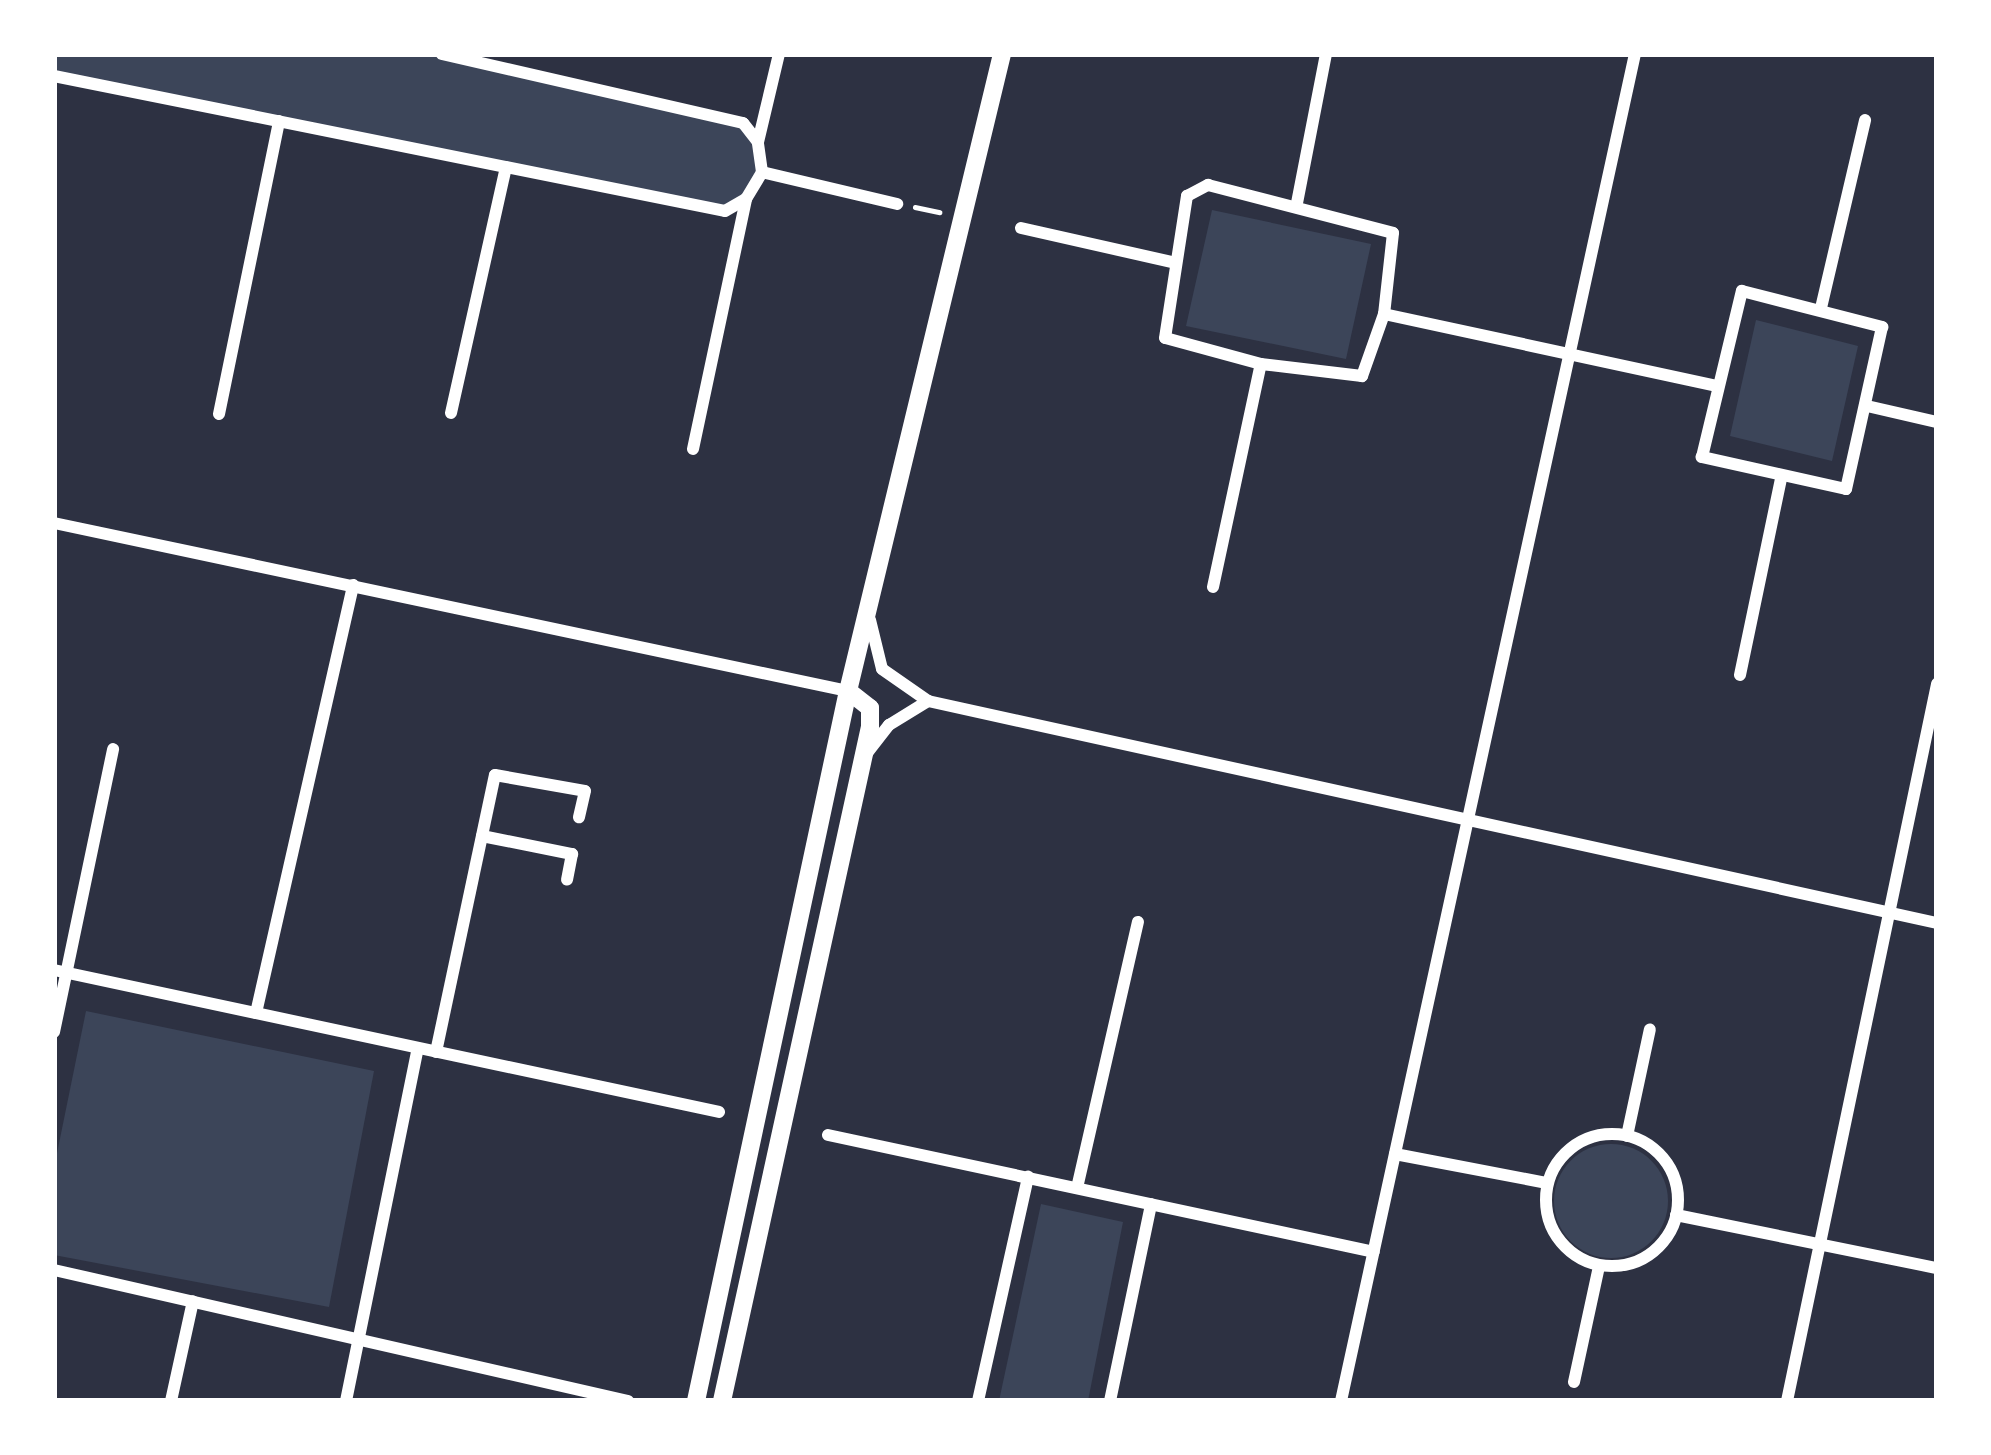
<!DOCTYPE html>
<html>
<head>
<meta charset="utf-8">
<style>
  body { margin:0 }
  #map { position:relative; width:1991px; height:1455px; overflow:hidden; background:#2d3142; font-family:Arial,sans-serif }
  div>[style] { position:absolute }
  .green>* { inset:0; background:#3c4559 }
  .round { border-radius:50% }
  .path>* { height:4.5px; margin:-2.25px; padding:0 2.25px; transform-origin:2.25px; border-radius:2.25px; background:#fff }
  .minor>* { height:12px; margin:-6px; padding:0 6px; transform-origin:6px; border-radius:6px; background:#fff }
  .minor>.ring { margin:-6px; padding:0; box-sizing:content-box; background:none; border:12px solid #fff; border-radius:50% }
  .secondary>* { height:18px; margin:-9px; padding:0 9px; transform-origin:9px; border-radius:9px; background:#fff }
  span { translate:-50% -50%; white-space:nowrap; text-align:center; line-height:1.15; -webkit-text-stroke:12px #fff; paint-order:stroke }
  .frame { position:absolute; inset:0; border:57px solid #fff; pointer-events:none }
</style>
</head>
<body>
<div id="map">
  <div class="green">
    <i style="clip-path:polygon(54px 54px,442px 54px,743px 123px,758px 142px,762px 172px,746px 199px,724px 211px,54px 76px)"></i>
    <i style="clip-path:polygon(1212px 210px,1371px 244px,1346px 359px,1186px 326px)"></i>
    <i style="clip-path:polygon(1756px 320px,1858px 346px,1832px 461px,1730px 436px)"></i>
    <i style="clip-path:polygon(86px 1011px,374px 1071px,329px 1307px,54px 1255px,54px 1168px)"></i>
    <i class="round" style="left:1554px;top:1144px;width:114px;height:114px"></i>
    <i style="clip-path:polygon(1041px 1204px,1123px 1222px,1088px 1401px,999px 1401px)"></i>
  </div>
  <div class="path">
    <i style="left:915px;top:207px;width:25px;rotate:12deg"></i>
  </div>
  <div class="minor">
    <i style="left:54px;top:76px;width:684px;rotate:11.38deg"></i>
    <i style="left:725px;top:211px;width:24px;rotate:-30deg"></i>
    <i style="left:746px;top:199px;width:31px;rotate:-59deg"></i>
    <i style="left:762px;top:172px;width:30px;rotate:-98deg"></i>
    <i style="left:758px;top:142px;width:24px;rotate:-128deg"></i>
    <i style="left:743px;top:123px;width:309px;rotate:-167.1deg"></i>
    <i style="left:758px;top:142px;width:90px;rotate:-76.6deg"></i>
    <i style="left:762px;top:172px;width:139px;rotate:13.3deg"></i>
    <i style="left:1208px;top:185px;width:191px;rotate:14.5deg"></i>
    <i style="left:1393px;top:233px;width:81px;rotate:96.3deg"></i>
    <i style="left:1384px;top:314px;width:66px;rotate:109.5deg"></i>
    <i style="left:1362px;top:376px;width:102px;rotate:-173.2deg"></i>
    <i style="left:1261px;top:364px;width:99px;rotate:-164.8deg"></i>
    <i style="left:1165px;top:338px;width:144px;rotate:-81.2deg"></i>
    <i style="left:1187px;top:196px;width:24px;rotate:-28deg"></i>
    <i style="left:1297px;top:203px;width:152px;rotate:-79deg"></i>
    <i style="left:1021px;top:228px;width:155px;rotate:12.7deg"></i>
    <i style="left:1742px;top:291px;width:145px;rotate:14.4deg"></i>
    <i style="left:1882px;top:327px;width:166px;rotate:102.5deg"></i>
    <i style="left:1846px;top:489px;width:148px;rotate:-167.5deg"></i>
    <i style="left:1702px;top:457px;width:171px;rotate:-76.5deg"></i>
    <i style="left:1821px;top:308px;width:193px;rotate:-76.8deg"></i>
    <i style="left:1384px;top:314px;width:340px;rotate:12.2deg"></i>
    <i style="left:1867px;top:406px;width:72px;rotate:12.9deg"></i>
    <i style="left:451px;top:413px;width:252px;rotate:-77.4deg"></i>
    <i style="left:219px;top:414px;width:299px;rotate:-78.4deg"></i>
    <i style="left:693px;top:449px;width:256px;rotate:-78deg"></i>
    <i style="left:54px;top:523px;width:812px;rotate:11.95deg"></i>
    <i style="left:1213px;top:587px;width:228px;rotate:-77.9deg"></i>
    <i style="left:870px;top:620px;width:50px;rotate:76.2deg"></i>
    <i style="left:882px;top:669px;width:56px;rotate:34.8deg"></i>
    <i style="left:928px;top:701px;width:1033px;rotate:12.41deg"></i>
    <i style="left:1740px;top:675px;width:200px;rotate:-78.2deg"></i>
    <i style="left:867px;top:753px;width:36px;rotate:-52deg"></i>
    <i style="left:889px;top:725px;width:46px;rotate:-31.6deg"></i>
    <i style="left:482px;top:836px;width:92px;rotate:11.3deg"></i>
    <i style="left:572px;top:854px;width:26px;rotate:101deg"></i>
    <i style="left:54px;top:970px;width:680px;rotate:12.05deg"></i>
    <i style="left:256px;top:1013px;width:439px;rotate:-77.2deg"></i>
    <i style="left:54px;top:1032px;width:289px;rotate:-78.2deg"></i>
    <i style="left:436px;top:1052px;width:283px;rotate:-78deg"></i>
    <i style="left:495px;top:775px;width:91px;rotate:10.1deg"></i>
    <i style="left:585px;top:791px;width:27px;rotate:103deg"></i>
    <i class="ring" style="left:1546px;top:1134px;width:120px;height:120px"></i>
    <i style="left:828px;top:1135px;width:558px;rotate:12.09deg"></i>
    <i style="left:1627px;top:1136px;width:109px;rotate:-77.9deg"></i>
    <i style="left:1395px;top:1154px;width:155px;rotate:10.8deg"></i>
    <i style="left:1077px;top:1188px;width:273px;rotate:-77.1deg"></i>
    <i style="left:1676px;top:1215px;width:266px;rotate:11.5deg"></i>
    <i style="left:54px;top:1270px;width:589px;rotate:12.86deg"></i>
    <i style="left:1574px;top:1382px;width:119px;rotate:-77.8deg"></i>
    <i style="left:171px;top:1401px;width:102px;rotate:-77.6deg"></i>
    <i style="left:346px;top:1401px;width:360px;rotate:-78.5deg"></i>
    <i style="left:978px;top:1401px;width:230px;rotate:-77.4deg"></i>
    <i style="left:1110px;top:1401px;width:201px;rotate:-78.2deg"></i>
    <i style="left:1341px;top:1401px;width:1379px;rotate:-77.69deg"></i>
    <i style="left:1787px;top:1401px;width:733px;rotate:-78.18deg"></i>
  </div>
  <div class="secondary">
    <i style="left:696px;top:1401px;width:726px;rotate:-77.92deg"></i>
    <i style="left:848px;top:691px;width:655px;rotate:-76.41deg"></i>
    <i style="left:722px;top:1401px;width:690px;rotate:-77.62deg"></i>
    <i style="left:870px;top:727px;width:19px;rotate:-90deg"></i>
    <i style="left:870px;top:708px;width:28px;rotate:-142deg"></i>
  </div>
  <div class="frame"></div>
</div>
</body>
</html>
